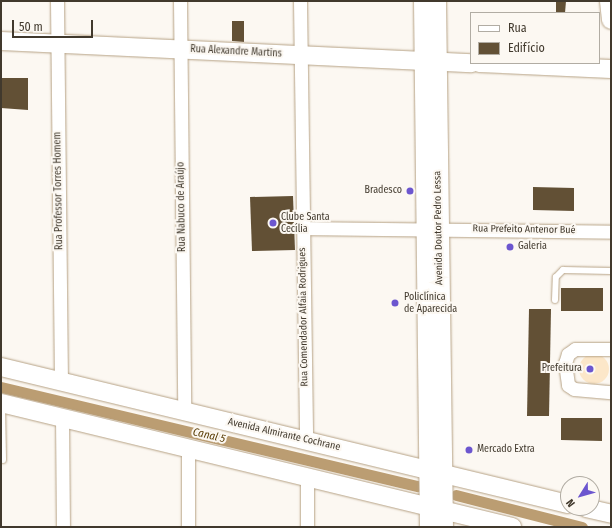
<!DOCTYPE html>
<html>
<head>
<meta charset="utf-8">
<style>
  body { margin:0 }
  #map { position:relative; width:612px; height:528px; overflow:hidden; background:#fcf8f2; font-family:"Fira Sans Condensed",sans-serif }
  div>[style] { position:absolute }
  .green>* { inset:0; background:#fce7c9 }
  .round { border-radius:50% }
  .canal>* { height:11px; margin:-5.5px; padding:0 5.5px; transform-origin:5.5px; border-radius:5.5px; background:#bb9d72 }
  .building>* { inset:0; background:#625035 }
  .roads { filter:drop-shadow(0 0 1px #b6a285) drop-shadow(0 0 1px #b6a285) }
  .lane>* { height:6px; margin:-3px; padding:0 3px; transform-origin:3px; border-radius:3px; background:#fff }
  .street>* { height:13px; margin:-6.5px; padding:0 6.5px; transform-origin:6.5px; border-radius:6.5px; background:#fff }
  .secondary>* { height:18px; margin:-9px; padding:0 9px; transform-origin:9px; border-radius:9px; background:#fff }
  .dots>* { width:11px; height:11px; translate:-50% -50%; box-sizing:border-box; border:2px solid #fcf8f2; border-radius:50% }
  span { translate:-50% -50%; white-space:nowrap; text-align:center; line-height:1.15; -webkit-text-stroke:4px #fcf8f2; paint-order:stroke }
  .street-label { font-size:10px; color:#41392d }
  .poi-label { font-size:10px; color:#41392d }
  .right { translate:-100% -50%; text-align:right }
  .left { translate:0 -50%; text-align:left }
  .water-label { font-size:11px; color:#563900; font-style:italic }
  .frame { position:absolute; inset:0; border:2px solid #41392d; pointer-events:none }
  .legend { position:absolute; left:470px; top:12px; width:130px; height:52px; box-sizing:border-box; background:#fcf8f2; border:1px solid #b1aca3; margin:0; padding:5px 7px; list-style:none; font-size:12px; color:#41392d }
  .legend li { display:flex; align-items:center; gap:8px; height:20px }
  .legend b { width:20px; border:1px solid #b1aca3 }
  .north { position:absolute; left:560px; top:476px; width:40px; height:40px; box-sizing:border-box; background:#fcf8f2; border:1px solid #b1aca3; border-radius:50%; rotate:233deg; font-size:11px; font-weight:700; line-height:16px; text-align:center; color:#41392d }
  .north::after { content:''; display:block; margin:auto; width:14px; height:18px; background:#6c56cf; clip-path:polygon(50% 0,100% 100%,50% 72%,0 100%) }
  .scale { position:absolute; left:12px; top:20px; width:81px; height:18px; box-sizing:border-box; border:2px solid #41392d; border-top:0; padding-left:5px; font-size:12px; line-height:14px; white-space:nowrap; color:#41392d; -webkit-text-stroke:3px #fcf8f2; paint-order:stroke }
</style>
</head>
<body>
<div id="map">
  <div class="green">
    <i class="round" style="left:579px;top:354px;width:30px;height:30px"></i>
  </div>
  <div class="canal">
    <i style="left:1px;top:387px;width:428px;rotate:13.4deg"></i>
    <i style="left:456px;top:495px;width:130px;rotate:14.3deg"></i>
  </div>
  <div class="building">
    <i style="clip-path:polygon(556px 1px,566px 1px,565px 13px,556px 13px)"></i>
    <i style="clip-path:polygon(232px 21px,244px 21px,244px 42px,232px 41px)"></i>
    <i style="clip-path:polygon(1px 78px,28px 78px,28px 110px,1px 108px)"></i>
    <i style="clip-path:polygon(533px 187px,574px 188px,574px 211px,533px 210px)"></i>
    <i style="clip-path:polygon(293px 196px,295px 250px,252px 251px,250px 197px)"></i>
    <i style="clip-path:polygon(561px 288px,603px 288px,603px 311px,561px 311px)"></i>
    <i style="clip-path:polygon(529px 309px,551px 309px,549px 416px,527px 416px)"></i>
    <i style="clip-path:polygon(561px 418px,602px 418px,602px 441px,561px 440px)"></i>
  </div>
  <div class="roads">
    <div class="lane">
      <i style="left:555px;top:300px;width:23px;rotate:-88deg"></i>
      <i style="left:556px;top:277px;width:10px;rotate:-45deg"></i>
      <i style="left:563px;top:270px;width:48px;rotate:1.2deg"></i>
      <i style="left:2px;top:406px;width:54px;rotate:88.9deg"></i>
    </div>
    <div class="street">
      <i style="left:57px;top:1px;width:380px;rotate:89.4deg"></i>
      <i style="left:180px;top:1px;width:411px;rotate:89.4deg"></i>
      <i style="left:300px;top:1px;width:440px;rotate:89.2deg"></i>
      <i style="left:303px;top:228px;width:308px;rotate:0.7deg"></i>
      <i style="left:611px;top:349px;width:36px;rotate:180deg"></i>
      <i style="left:575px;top:349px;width:9px;rotate:144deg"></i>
      <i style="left:568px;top:354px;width:9px;rotate:108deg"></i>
      <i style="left:565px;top:363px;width:22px;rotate:82deg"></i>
      <i style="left:568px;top:385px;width:7px;rotate:34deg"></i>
      <i style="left:574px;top:389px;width:37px;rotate:5deg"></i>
      <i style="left:62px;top:416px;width:111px;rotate:89.5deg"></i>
      <i style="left:188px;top:448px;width:79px;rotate:90deg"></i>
      <i style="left:307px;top:477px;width:50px;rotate:90deg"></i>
    </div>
    <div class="secondary">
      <i style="left:423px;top:1px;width:526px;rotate:89.35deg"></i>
      <i style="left:437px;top:1px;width:526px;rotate:89.24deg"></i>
      <i style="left:609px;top:1px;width:19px;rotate:84deg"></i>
      <i style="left:1px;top:41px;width:471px;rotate:2.7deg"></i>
      <i style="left:479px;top:63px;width:132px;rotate:2.6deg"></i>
      <i style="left:1px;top:367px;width:583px;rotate:13.58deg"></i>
      <i style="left:1px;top:403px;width:526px;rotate:13.64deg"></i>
      <i style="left:586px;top:508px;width:26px;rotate:13deg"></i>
    </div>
  </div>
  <div class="dots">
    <i style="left:410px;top:191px;background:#6c56cf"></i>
    <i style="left:273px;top:223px;background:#6c56cf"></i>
    <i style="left:510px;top:247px;background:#6c56cf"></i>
    <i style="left:395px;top:303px;background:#6c56cf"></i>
    <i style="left:590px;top:369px;background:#6c56cf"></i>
    <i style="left:469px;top:450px;background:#6c56cf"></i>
  </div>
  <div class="street-label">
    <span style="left:236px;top:52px;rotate:3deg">Rua Alexandre Martins</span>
    <span style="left:59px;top:191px;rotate:-91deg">Rua Professor Torres Homem</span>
    <span style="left:182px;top:207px;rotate:-91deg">Rua Nabuco de Araújo</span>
    <span style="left:439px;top:228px;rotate:-91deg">Avenida Doutor Pedro Lessa</span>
    <span style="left:524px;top:230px;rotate:1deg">Rua Prefeito Antenor Bué</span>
    <span style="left:304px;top:317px;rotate:-91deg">Rua Comendador Alfaia Rodrigues</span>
    <span style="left:284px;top:435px;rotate:13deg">Avenida Almirante Cochrane</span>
  </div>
  <div class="poi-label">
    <span class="right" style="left:402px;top:191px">Bradesco</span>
    <span class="left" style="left:281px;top:223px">Clube Santa<br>Cecília</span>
    <span class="left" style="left:518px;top:247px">Galeria</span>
    <span class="left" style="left:404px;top:303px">Policlínica<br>de Aparecida</span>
    <span class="right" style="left:582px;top:369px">Prefeitura</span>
    <span class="left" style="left:477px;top:450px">Mercado Extra</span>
  </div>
  <div class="water-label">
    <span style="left:209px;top:436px;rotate:13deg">Canal 5</span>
  </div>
  <div class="frame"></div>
  <ul class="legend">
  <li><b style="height:5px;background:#fff"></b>Rua</li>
  <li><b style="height:11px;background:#625035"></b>Edifício</li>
  </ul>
  <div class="north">N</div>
  <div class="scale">50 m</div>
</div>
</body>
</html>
